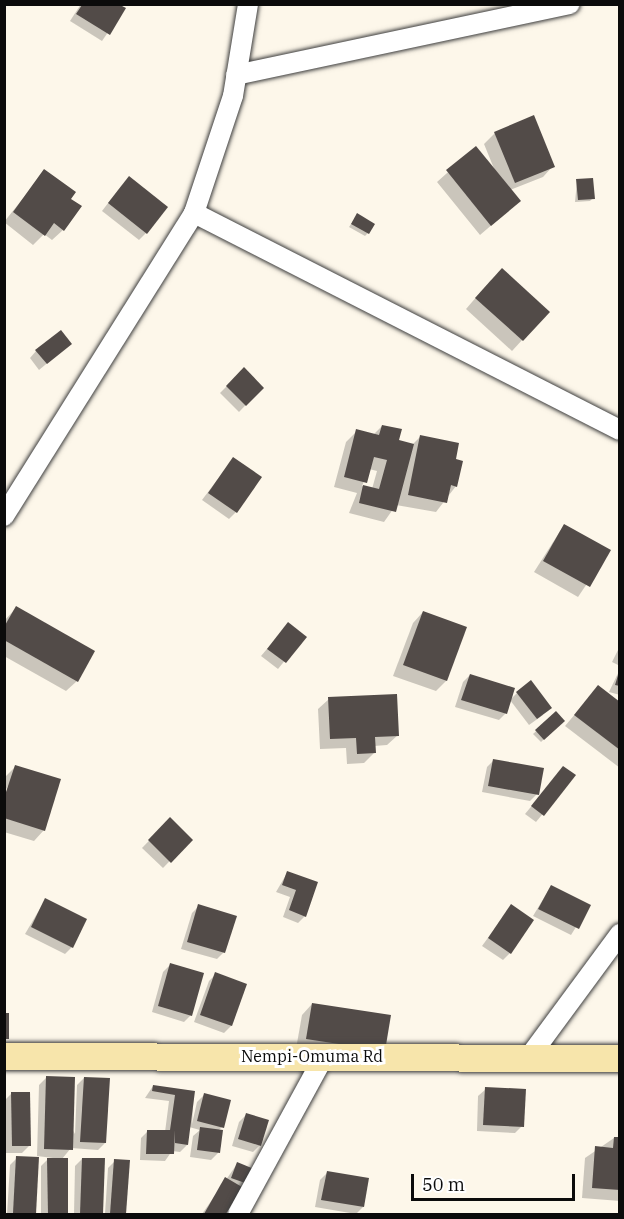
<!DOCTYPE html>
<html>
<head>
<meta charset="utf-8">
<style>
  body { margin:0 }
  #map { position:relative; width:624px; height:1219px; overflow:hidden; background:#fdf7ea; font-family:"IBM Plex Serif",serif }
  div>[style] { position:absolute }
  .shadow>* { inset:0; background:#0003 }
  .building>* { inset:0; background:#524b48 }
  .roads { filter:drop-shadow(0 0 2px #3e3e3e) drop-shadow(0 0 2px #3e3e3e) }
  .street>* { height:20px; margin:-10px; padding:0 10px; transform-origin:10px; border-radius:10px; background:#fff }
  .secondary>* { height:27px; margin:-13.5px; padding:0 13.5px; transform-origin:13.5px; border-radius:13.5px; background:#f7e5ab }
  span { translate:-50% -50%; white-space:nowrap; text-align:center; line-height:1.15; -webkit-text-stroke:6px #fff; paint-order:stroke }
  .street-label { font-size:16px; color:#0b0b0b }
  .frame { position:absolute; inset:0; border:6px solid #0b0b0b; pointer-events:none }
  .scale { position:absolute; left:411px; top:1174px; width:164px; height:27px; box-sizing:border-box; border:3px solid #0b0b0b; border-top:0; padding-left:8px; font-size:18px; line-height:21px; white-space:nowrap; color:#0b0b0b; -webkit-text-stroke:4px #fff; paint-order:stroke }
</style>
</head>
<body>
<div id="map">
  <div class="shadow">
    <i style="clip-path:polygon(81px 4px,117px 4px,124px 9px,102px 41px,70px 21px)"></i>
    <i style="clip-path:polygon(495px 133px,553px 166px,543px 177px,510px 190px,508px 211px,480px 235px,437px 182px,475px 148px,495px 171px,484px 144px)"></i>
    <i style="clip-path:polygon(45px 171px,69px 199px,63px 230px,52px 240px,44px 234px,33px 245px,4px 222px)"></i>
    <i style="clip-path:polygon(577px 181px,593px 198px,590px 201px,575px 202px)"></i>
    <i style="clip-path:polygon(122px 185px,146px 233px,139px 240px,102px 211px)"></i>
    <i style="clip-path:polygon(355px 218px,368px 233px,365px 236px,349px 227px)"></i>
    <i style="clip-path:polygon(491px 280px,548px 312px,512px 351px,466px 309px)"></i>
    <i style="clip-path:polygon(63px 350px,39px 370px,30px 358px,36px 351px)"></i>
    <i style="clip-path:polygon(244px 369px,262px 388px,239px 412px,220px 393px)"></i>
    <i style="clip-path:polygon(evenodd,382px 426px,397px 441px,412px 445px,420px 437px,454px 461px,456px 486px,436px 512px,396px 505px,384px 522px,349px 513px,357px 493px,334px 487px,346px 442px,357px 431px,373px 435px,382px 426px,369px 469px,377px 471px,372px 489px,362px 486px,369px 469px)"></i>
    <i style="clip-path:polygon(233px 459px,236px 512px,229px 519px,202px 500px)"></i>
    <i style="clip-path:polygon(564px 525px,609px 551px,578px 597px,534px 572px)"></i>
    <i style="clip-path:polygon(16px 608px,77px 681px,66px 691px,4px 656px,4px 621px)"></i>
    <i style="clip-path:polygon(423px 612px,446px 681px,436px 691px,393px 676px,413px 623px)"></i>
    <i style="clip-path:polygon(288px 624px,304px 637px,278px 669px,261px 656px)"></i>
    <i style="clip-path:polygon(620px 646px,620px 666px,612px 662px)"></i>
    <i style="clip-path:polygon(620px 669px,620px 695px,609px 692px)"></i>
    <i style="clip-path:polygon(470px 675px,506px 713px,499px 720px,455px 707px,463px 682px)"></i>
    <i style="clip-path:polygon(598px 687px,620px 704px,620px 768px,565px 726px)"></i>
    <i style="clip-path:polygon(517px 693px,543px 715px,529px 725px,510px 700px)"></i>
    <i style="clip-path:polygon(329px 699px,398px 735px,387px 745px,374px 746px,374px 753px,364px 763px,347px 764px,346px 748px,320px 749px,318px 709px)"></i>
    <i style="clip-path:polygon(556px 713px,563px 721px,541px 742px,533px 734px)"></i>
    <i style="clip-path:polygon(494px 760px,537px 794px,530px 801px,482px 792px,487px 767px)"></i>
    <i style="clip-path:polygon(15px 767px,44px 830px,34px 841px,4px 832px,4px 803px,13px 777px,4px 793px,4px 778px)"></i>
    <i style="clip-path:polygon(563px 768px,574px 776px,536px 822px,525px 814px)"></i>
    <i style="clip-path:polygon(170px 819px,190px 840px,163px 868px,142px 848px)"></i>
    <i style="clip-path:polygon(287px 873px,317px 883px,305px 916px,298px 923px,283px 917px,290px 897px,276px 892px)"></i>
    <i style="clip-path:polygon(551px 886px,589px 906px,571px 935px,533px 916px)"></i>
    <i style="clip-path:polygon(45px 900px,72px 947px,65px 954px,25px 934px)"></i>
    <i style="clip-path:polygon(199px 906px,224px 952px,217px 959px,181px 949px,192px 913px)"></i>
    <i style="clip-path:polygon(511px 906px,510px 953px,503px 960px,482px 946px)"></i>
    <i style="clip-path:polygon(170px 965px,191px 1015px,184px 1022px,152px 1012px,163px 972px)"></i>
    <i style="clip-path:polygon(216px 974px,245px 985px,231px 1026px,224px 1033px,194px 1022px,209px 981px)"></i>
    <i style="clip-path:polygon(312px 1004px,384px 1050px,296px 1049px,302px 1015px)"></i>
    <i style="clip-path:polygon(46px 1078px,75px 1134px,77px 1085px,84px 1078px,105px 1143px,98px 1150px,71px 1148px,62px 1159px,66px 1159px,67px 1214px,41px 1214px,41px 1166px,48px 1159px,61px 1159px,37px 1156px,39px 1085px)"></i>
    <i style="clip-path:polygon(153px 1086px,194px 1092px,192px 1124px,197px 1102px,204px 1095px,222px 1127px,218px 1131px,218px 1153px,211px 1160px,190px 1157px,193px 1136px,200px 1130px,189px 1127px,187px 1145px,180px 1152px,172px 1151px,165px 1161px,140px 1160px,141px 1138px,148px 1131px,165px 1132px,169px 1101px,145px 1098px)"></i>
    <i style="clip-path:polygon(486px 1089px,522px 1126px,515px 1133px,477px 1131px,478px 1096px)"></i>
    <i style="clip-path:polygon(12px 1093px,29px 1146px,22px 1153px,5px 1153px,5px 1100px)"></i>
    <i style="clip-path:polygon(246px 1115px,260px 1145px,253px 1152px,232px 1146px,239px 1122px)"></i>
    <i style="clip-path:polygon(614px 1138px,620px 1139px,620px 1201px,582px 1198px,585px 1158px)"></i>
    <i style="clip-path:polygon(17px 1158px,35px 1214px,7px 1214px,10px 1165px)"></i>
    <i style="clip-path:polygon(82px 1159px,103px 1160px,101px 1214px,74px 1214px,75px 1166px)"></i>
    <i style="clip-path:polygon(115px 1161px,128px 1161px,124px 1214px,105px 1214px,108px 1168px)"></i>
    <i style="clip-path:polygon(237px 1164px,252px 1170px,244px 1186px,224px 1214px,202px 1214px)"></i>
    <i style="clip-path:polygon(327px 1173px,363px 1207px,356px 1214px,315px 1207px,320px 1180px)"></i>
  </div>
  <div class="building">
    <i style="clip-path:polygon(82px 5px,120px 5px,126px 8px,110px 35px,76px 14px)"></i>
    <i style="clip-path:polygon(534px 115px,555px 167px,515px 183px,494px 132px)"></i>
    <i style="clip-path:polygon(476px 146px,521px 201px,491px 226px,446px 170px)"></i>
    <i style="clip-path:polygon(44px 169px,76px 192px,71px 199px,82px 206px,64px 231px,54px 223px,45px 236px,13px 212px)"></i>
    <i style="clip-path:polygon(129px 176px,168px 207px,147px 234px,108px 203px)"></i>
    <i style="clip-path:polygon(593px 178px,595px 199px,578px 200px,576px 179px)"></i>
    <i style="clip-path:polygon(357px 213px,375px 224px,369px 234px,351px 224px)"></i>
    <i style="clip-path:polygon(502px 268px,550px 312px,523px 341px,475px 298px)"></i>
    <i style="clip-path:polygon(61px 330px,72px 344px,47px 364px,35px 350px)"></i>
    <i style="clip-path:polygon(244px 367px,264px 388px,246px 406px,226px 386px)"></i>
    <i style="clip-path:polygon(382px 425px,402px 429px,399px 440px,414px 444px,396px 512px,359px 503px,363px 485px,379px 489px,387px 460px,374px 457px,367px 483px,344px 477px,356px 429px,379px 435px)"></i>
    <i style="clip-path:polygon(420px 435px,459px 443px,456px 459px,463px 461px,457px 487px,451px 485px,447px 503px,408px 495px)"></i>
    <i style="clip-path:polygon(233px 457px,262px 477px,237px 513px,208px 493px)"></i>
    <i style="clip-path:polygon(564px 524px,611px 550px,590px 587px,543px 561px)"></i>
    <i style="clip-path:polygon(16px 606px,95px 651px,78px 682px,4px 640px,4px 627px)"></i>
    <i style="clip-path:polygon(423px 611px,467px 627px,447px 681px,403px 665px)"></i>
    <i style="clip-path:polygon(288px 622px,307px 637px,286px 663px,267px 649px)"></i>
    <i style="clip-path:polygon(619px 672px,620px 672px,620px 686px,615px 685px)"></i>
    <i style="clip-path:polygon(470px 674px,515px 688px,507px 714px,461px 700px)"></i>
    <i style="clip-path:polygon(531px 680px,552px 708px,537px 719px,516px 692px)"></i>
    <i style="clip-path:polygon(598px 685px,620px 702px,620px 750px,574px 715px)"></i>
    <i style="clip-path:polygon(397px 694px,399px 736px,375px 737px,376px 753px,357px 754px,356px 738px,330px 739px,328px 697px)"></i>
    <i style="clip-path:polygon(556px 711px,565px 721px,544px 740px,535px 730px)"></i>
    <i style="clip-path:polygon(493px 759px,544px 768px,539px 795px,488px 786px)"></i>
    <i style="clip-path:polygon(15px 765px,61px 779px,45px 831px,4px 818px,4px 798px)"></i>
    <i style="clip-path:polygon(563px 766px,576px 775px,544px 816px,531px 806px)"></i>
    <i style="clip-path:polygon(170px 817px,193px 840px,171px 863px,148px 840px)"></i>
    <i style="clip-path:polygon(287px 871px,318px 882px,306px 917px,289px 910px,296px 890px,282px 885px)"></i>
    <i style="clip-path:polygon(551px 885px,591px 905px,579px 929px,538px 909px)"></i>
    <i style="clip-path:polygon(45px 898px,87px 919px,73px 948px,31px 927px)"></i>
    <i style="clip-path:polygon(198px 904px,237px 916px,225px 953px,187px 942px)"></i>
    <i style="clip-path:polygon(511px 904px,534px 920px,511px 954px,488px 938px)"></i>
    <i style="clip-path:polygon(170px 963px,204px 973px,192px 1016px,158px 1006px)"></i>
    <i style="clip-path:polygon(215px 972px,247px 984px,232px 1026px,200px 1015px)"></i>
    <i style="clip-path:polygon(312px 1003px,391px 1015px,385px 1051px,306px 1039px)"></i>
    <i style="clip-path:polygon(4px 1013px,9px 1013px,9px 1039px,4px 1039px)"></i>
    <i style="clip-path:polygon(46px 1076px,75px 1077px,73px 1150px,44px 1149px)"></i>
    <i style="clip-path:polygon(84px 1077px,110px 1078px,106px 1143px,80px 1142px)"></i>
    <i style="clip-path:polygon(153px 1085px,195px 1091px,188px 1145px,175px 1143px,175px 1130px,174px 1154px,146px 1154px,147px 1130px,170px 1130px,175px 1095px,152px 1091px)"></i>
    <i style="clip-path:polygon(485px 1087px,526px 1089px,524px 1127px,483px 1125px)"></i>
    <i style="clip-path:polygon(11px 1092px,30px 1092px,31px 1146px,12px 1146px)"></i>
    <i style="clip-path:polygon(204px 1093px,231px 1100px,224px 1128px,197px 1121px)"></i>
    <i style="clip-path:polygon(246px 1113px,269px 1120px,261px 1146px,238px 1139px)"></i>
    <i style="clip-path:polygon(200px 1127px,223px 1130px,220px 1153px,197px 1150px)"></i>
    <i style="clip-path:polygon(614px 1137px,620px 1137px,620px 1190px,592px 1188px,595px 1146px,613px 1148px)"></i>
    <i style="clip-path:polygon(16px 1156px,39px 1157px,36px 1214px,13px 1213px)"></i>
    <i style="clip-path:polygon(47px 1158px,68px 1158px,68px 1214px,48px 1214px)"></i>
    <i style="clip-path:polygon(82px 1158px,105px 1158px,103px 1214px,80px 1214px)"></i>
    <i style="clip-path:polygon(114px 1159px,130px 1160px,126px 1214px,110px 1214px)"></i>
    <i style="clip-path:polygon(237px 1162px,254px 1169px,248px 1184px,231px 1178px)"></i>
    <i style="clip-path:polygon(327px 1171px,369px 1178px,364px 1207px,321px 1200px)"></i>
    <i style="clip-path:polygon(225px 1177px,242px 1187px,226px 1214px,204px 1214px)"></i>
  </div>
  <div class="roads">
    <div class="street">
      <i style="left:236px;top:75px;width:341px;rotate:-12deg"></i>
      <i style="left:194px;top:213px;width:478px;rotate:27deg"></i>
      <i style="left:4px;top:516px;width:358px;rotate:-57.9deg"></i>
      <i style="left:194px;top:213px;width:123px;rotate:-71.6deg"></i>
      <i style="left:233px;top:96px;width:93px;rotate:-80.7deg"></i>
      <i style="left:530px;top:1056px;width:152px;rotate:-53.6deg"></i>
      <i style="left:238px;top:1214px;width:180px;rotate:-61.4deg"></i>
    </div>
    <div class="secondary">
      <i style="left:4px;top:1056px;width:616px;rotate:0.19deg"></i>
    </div>
  </div>
  <div class="street-label">
    <span style="left:312px;top:1056px">Nempi-Omuma Rd</span>
  </div>
  <div class="frame"></div>
  <div class="scale">50 m</div>
</div>
</body>
</html>
